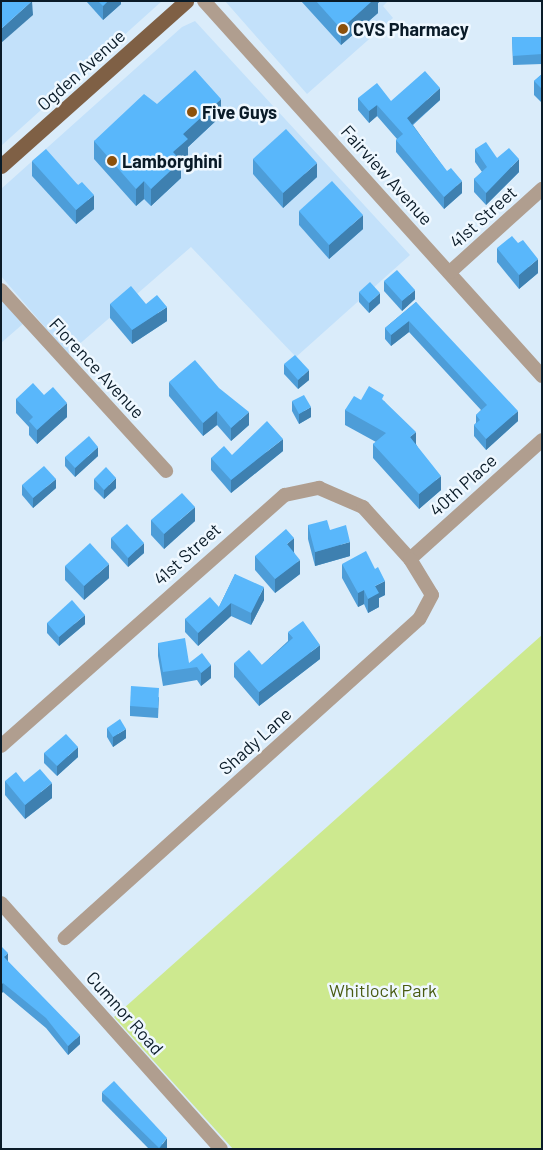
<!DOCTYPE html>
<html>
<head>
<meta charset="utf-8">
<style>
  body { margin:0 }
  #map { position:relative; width:543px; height:1150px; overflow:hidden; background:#daecfa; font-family:Barlow,sans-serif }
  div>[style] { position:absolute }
  .built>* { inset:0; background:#c3e1fa }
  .green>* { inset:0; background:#cde98f }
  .minor>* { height:14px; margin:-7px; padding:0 7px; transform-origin:7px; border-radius:7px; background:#b09e8f }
  .major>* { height:15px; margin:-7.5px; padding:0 7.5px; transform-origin:7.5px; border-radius:7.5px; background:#7f6045 }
  .wall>* { inset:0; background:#4d9dd8 }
  .shaded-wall>* { inset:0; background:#3e80b0 }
  .building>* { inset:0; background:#59b7fb }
  .dots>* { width:14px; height:14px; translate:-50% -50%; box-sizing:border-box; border:2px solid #eff8ff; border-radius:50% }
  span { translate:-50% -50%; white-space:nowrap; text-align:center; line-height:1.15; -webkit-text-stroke:5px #eff8ff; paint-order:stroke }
  .poi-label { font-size:18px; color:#0a1b28; font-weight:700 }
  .left { translate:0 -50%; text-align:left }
  .street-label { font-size:18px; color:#0a1b28 }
  .park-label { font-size:18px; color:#495b12 }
  .frame { position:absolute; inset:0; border:2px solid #0a1b28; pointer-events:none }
</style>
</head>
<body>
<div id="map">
  <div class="built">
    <i style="clip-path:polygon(1px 1px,162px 1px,1px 146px)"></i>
    <i style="clip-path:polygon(225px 1px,388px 1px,383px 6px,393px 18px,307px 94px)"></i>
    <i style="clip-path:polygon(195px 21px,410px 255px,296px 357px,191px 247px,68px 354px,1px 276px,1px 189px,182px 27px)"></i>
    <i style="clip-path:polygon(1px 299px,24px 323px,1px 343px)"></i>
  </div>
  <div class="green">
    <i style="clip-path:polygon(542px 635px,542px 1149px,233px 1149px,114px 1017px)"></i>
  </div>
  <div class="minor">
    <i style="left:204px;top:1px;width:505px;rotate:47.97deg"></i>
    <i style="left:450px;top:272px;width:124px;rotate:-42.1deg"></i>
    <i style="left:1px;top:290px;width:245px;rotate:47.6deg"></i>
    <i style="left:410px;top:559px;width:178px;rotate:-42deg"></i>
    <i style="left:1px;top:746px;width:379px;rotate:-41.5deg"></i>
    <i style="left:285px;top:495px;width:35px;rotate:-12deg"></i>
    <i style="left:319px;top:488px;width:48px;rotate:23.4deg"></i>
    <i style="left:363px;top:507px;width:70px;rotate:47.9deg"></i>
    <i style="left:410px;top:559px;width:42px;rotate:58.6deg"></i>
    <i style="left:432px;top:595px;width:27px;rotate:118deg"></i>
    <i style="left:419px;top:619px;width:477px;rotate:138deg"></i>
    <i style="left:1px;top:903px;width:330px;rotate:48.2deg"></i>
  </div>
  <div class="major">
    <i style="left:1px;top:166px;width:248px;rotate:-41.7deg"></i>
  </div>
  <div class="wall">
    <i style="clip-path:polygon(86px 1px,121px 1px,121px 4px,103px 20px)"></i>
    <i style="clip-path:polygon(301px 1px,380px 1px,378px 3px,378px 13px,341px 45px)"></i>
    <i style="clip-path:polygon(512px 37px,542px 37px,542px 64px,513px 65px)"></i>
    <i style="clip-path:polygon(542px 74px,542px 103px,534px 95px,534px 81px)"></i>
    <i style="clip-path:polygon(358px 98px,391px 101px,440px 100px,413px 125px,462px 193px,444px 209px,396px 152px,396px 140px,397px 139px,377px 116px,369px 123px,358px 110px)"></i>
    <i style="clip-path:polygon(157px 104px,221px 116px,188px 147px,188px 156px,181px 163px,181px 178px,151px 206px,144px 199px,136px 206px,94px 159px,94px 141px)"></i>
    <i style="clip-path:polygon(475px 149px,497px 158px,519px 172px,486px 205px,474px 192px,474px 179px,482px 172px,475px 162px)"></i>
    <i style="clip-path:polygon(253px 159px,317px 177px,283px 208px,253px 174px)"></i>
    <i style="clip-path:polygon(32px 161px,78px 185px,94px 209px,76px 224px,32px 176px)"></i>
    <i style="clip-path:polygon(299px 211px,363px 229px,329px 259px,299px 225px)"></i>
    <i style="clip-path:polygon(497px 248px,538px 273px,519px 289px,497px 262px)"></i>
    <i style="clip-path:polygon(384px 281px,415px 299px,402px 311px,384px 291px)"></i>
    <i style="clip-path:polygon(359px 292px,380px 303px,369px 313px,359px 302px)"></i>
    <i style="clip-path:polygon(416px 302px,518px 421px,486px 450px,474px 436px,474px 425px,476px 423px,476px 415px,481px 410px,409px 332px,391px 346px,385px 339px,385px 328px)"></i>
    <i style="clip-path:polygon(110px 304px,146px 304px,167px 321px,132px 344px,110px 318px)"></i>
    <i style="clip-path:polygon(284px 364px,309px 380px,298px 389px,284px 374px)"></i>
    <i style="clip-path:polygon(169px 382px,249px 425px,231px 441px,217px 425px,203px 436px,169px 396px)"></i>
    <i style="clip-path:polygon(44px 395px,67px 417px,37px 444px,29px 435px,29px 427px,16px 413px,16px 399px)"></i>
    <i style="clip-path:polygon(361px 400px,384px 401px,416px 444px,441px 490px,419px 509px,373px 458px,373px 444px,376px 442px,345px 425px,345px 410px)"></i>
    <i style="clip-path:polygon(292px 401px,311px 417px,299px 424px,292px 411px)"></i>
    <i style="clip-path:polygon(283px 451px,231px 493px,211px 470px,211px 458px,232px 455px)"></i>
    <i style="clip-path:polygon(98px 456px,75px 477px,65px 466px,65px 457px)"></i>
    <i style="clip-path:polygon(94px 479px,116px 488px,104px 499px,94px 489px)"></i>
    <i style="clip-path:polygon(22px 485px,56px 488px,33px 508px,22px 495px)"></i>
    <i style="clip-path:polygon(151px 520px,195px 521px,164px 549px,151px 535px)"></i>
    <i style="clip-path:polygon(308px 525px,330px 530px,350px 556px,315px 566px,308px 539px)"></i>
    <i style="clip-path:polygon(111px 538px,144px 553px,128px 567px,111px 548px)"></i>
    <i style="clip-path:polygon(294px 552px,300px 574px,275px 593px,255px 570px,255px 556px)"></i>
    <i style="clip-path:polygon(342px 564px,385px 595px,379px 598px,379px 607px,368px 613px,364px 604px,358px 607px,342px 578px)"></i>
    <i style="clip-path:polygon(65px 566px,109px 578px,84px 600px,65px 580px)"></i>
    <i style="clip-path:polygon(235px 574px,264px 600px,251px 625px,231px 616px,198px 646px,185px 632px,185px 619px,219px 607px)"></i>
    <i style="clip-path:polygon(47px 623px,85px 624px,59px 646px,47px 633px)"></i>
    <i style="clip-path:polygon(288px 632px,320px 659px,259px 706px,234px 677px,234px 663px,262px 665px,288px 641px)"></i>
    <i style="clip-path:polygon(158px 643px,189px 663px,211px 665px,211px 678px,201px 686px,197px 680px,163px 686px,158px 656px)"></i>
    <i style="clip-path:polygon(159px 697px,158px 718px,130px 716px,130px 706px)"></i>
    <i style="clip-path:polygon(107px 728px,126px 738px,113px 747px,107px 737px)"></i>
    <i style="clip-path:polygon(44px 753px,78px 757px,57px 776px,44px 763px)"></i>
    <i style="clip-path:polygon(5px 781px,24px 782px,52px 798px,25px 819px,5px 795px)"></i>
    <i style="clip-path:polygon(1px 946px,8px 962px,80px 1044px,68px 1055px,46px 1028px,3px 992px)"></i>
    <i style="clip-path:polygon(102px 1092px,167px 1148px,167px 1149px,149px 1149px,102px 1101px)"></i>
  </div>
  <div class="shaded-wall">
    <i style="clip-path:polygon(32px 1px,33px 15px,1px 43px,1px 29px)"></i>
    <i style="clip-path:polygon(108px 1px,121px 1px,121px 4px,103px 20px,103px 6px)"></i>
    <i style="clip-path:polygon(372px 1px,380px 1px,378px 3px,378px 13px,341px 45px,341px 29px)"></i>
    <i style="clip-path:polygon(440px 88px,440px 100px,407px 129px,407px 118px)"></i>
    <i style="clip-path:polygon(221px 99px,221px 116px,188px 147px,188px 156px,181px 163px,181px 178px,151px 206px,151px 189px,173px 152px,183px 134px)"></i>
    <i style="clip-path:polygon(377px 105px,377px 116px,369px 123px,369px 111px)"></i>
    <i style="clip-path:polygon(519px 159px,519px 172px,486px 205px,486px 193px)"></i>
    <i style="clip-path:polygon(317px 163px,317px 177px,283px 208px,283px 193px)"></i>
    <i style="clip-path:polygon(144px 181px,144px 199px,136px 206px,136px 189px)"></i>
    <i style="clip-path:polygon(462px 181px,462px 193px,444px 209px,444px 197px)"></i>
    <i style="clip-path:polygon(94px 195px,94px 209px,76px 224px,76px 210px)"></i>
    <i style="clip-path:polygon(363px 215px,363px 229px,329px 259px,329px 245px)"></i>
    <i style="clip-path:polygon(538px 259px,538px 273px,519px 289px,519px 275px)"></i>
    <i style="clip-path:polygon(415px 290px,415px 299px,402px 311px,402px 301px)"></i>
    <i style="clip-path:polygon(380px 293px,380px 303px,369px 313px,369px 303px)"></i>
    <i style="clip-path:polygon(167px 307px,167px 321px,132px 344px,132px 330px)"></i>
    <i style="clip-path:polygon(409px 321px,409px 332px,391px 346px,391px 335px)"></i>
    <i style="clip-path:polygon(309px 370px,309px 380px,298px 389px,298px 380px)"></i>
    <i style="clip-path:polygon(67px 403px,67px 417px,37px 444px,37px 430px)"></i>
    <i style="clip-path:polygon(311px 407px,311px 417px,299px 424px,299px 414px)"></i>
    <i style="clip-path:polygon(217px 411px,217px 425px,203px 436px,203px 423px)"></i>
    <i style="clip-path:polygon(518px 411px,518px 421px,486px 450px,486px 439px)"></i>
    <i style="clip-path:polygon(249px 412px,249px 425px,231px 441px,231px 428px)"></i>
    <i style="clip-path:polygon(416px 432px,416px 446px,410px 437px)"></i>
    <i style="clip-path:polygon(283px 439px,283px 451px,231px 493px,231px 480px)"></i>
    <i style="clip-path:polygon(98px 447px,98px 456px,75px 477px,75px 468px)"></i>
    <i style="clip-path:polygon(441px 476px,441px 490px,419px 509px,419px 494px)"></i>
    <i style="clip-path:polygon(116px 478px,116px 488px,104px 499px,104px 490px)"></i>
    <i style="clip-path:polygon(56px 479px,56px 488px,33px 508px,33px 498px)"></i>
    <i style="clip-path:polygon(195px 507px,195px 521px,164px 549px,164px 534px)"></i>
    <i style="clip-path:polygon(294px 538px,294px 552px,287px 558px,287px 544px)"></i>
    <i style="clip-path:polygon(350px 542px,350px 556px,315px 566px,315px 552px)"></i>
    <i style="clip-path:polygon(144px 543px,144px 553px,128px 567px,128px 558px)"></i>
    <i style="clip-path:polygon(300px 560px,300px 574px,275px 593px,275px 579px)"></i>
    <i style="clip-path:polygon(109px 564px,109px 578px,84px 600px,84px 586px)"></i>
    <i style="clip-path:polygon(385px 581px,385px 595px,379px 598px,379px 607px,368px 613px,368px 599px,375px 586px)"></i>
    <i style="clip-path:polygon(264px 587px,264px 600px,251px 625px,251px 613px)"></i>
    <i style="clip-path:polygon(364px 590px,364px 604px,358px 607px,358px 593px)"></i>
    <i style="clip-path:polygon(231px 603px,231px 616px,198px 646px,198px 633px)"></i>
    <i style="clip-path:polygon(85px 615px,85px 624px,59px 646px,59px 637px)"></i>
    <i style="clip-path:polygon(320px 645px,320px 659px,259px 706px,259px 692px)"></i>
    <i style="clip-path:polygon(211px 665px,211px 678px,201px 686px,201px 673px)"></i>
    <i style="clip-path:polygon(126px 729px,126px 738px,113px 747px,113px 737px)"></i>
    <i style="clip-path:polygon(78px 747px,78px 757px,57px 776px,57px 766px)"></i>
    <i style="clip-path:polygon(52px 783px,52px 798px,25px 819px,25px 805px)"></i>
    <i style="clip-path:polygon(8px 953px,8px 963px,4px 957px)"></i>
    <i style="clip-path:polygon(3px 983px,3px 992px,1px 994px,1px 984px)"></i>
    <i style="clip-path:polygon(80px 1035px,80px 1044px,68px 1055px,68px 1046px)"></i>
    <i style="clip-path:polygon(167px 1138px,167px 1149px,159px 1149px)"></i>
  </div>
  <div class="building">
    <i style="clip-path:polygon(1px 1px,32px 1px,1px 29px)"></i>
    <i style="clip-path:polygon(98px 1px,108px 1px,103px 6px)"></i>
    <i style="clip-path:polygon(316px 1px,372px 1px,341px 29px)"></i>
    <i style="clip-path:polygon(512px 37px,542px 37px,542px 54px,513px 56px)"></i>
    <i style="clip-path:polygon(195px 70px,221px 99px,183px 134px,188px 139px,173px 152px,181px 161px,151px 189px,144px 181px,136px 189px,94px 141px,144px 94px,157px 104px)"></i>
    <i style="clip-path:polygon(425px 71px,440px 88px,407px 118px,447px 171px,451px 168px,462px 181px,444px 197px,396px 140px,403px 134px,377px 105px,369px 111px,358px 98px,377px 83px,391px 101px)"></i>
    <i style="clip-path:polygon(542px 74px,542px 89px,534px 81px)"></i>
    <i style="clip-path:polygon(286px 129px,317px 163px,283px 193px,253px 159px)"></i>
    <i style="clip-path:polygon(486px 142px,497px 158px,509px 148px,519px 159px,486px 193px,474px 179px,487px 167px,475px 149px)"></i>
    <i style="clip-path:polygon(46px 149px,78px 185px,82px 182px,94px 195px,76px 210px,32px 161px)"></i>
    <i style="clip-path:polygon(332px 181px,363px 215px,329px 245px,299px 211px)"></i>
    <i style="clip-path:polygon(512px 236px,518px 243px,523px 240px,538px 259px,519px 275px,497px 248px)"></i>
    <i style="clip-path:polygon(397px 270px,415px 290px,402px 301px,384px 281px)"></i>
    <i style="clip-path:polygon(370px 282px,380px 293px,369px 303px,359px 292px)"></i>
    <i style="clip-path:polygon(131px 286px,146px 304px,157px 295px,167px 307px,132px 330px,110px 304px)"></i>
    <i style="clip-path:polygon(416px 302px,518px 411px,486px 439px,474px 425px,480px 420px,476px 415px,487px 405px,409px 321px,391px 335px,385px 328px)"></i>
    <i style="clip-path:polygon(295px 355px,309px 370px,298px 380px,284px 364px)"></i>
    <i style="clip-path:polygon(195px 360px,219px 388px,249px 412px,231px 428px,217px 411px,203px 423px,169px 382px)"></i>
    <i style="clip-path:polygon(33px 383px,44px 395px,53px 387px,67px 403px,37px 430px,29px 421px,33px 417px,16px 399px)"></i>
    <i style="clip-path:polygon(369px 386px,384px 395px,382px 399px,416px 432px,410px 437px,441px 476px,419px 494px,373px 444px,386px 433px,345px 410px,354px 396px,361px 400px)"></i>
    <i style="clip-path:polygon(304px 395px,311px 407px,299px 414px,292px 401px)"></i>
    <i style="clip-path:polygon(267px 421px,283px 439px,231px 480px,211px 458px,224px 446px,232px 455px)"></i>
    <i style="clip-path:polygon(89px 436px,98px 447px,75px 468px,65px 457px)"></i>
    <i style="clip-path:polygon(44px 466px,56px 479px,33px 498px,22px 485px)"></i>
    <i style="clip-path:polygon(106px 467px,116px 478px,104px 490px,94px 479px)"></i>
    <i style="clip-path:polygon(182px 493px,195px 507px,164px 534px,151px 520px)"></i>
    <i style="clip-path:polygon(327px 520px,330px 530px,346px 525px,350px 542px,315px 552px,308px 525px)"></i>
    <i style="clip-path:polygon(127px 524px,144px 543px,128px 558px,111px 538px)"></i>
    <i style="clip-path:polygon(286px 529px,294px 538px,287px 544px,300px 560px,275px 579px,255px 556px)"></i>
    <i style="clip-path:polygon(90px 543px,109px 564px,84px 586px,65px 566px)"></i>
    <i style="clip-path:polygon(366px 551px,375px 569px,378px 567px,385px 581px,375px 586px,379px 593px,368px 599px,364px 590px,358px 593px,342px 564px)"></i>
    <i style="clip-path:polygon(235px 574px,264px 587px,251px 613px,231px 603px,198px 633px,185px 619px,210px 597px,219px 607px)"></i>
    <i style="clip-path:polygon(72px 600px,85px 615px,59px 637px,47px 623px)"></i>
    <i style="clip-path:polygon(303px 621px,320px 645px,259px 692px,234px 663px,249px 650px,262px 665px,293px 638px,288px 632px)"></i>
    <i style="clip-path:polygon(185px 638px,189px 663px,202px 653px,211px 665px,201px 673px,197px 667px,163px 672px,158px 643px)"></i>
    <i style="clip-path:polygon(131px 686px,159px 688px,158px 708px,130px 706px)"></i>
    <i style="clip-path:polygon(120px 719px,126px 729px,113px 737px,107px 728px)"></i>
    <i style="clip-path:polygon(66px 734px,78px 747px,57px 766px,44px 753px)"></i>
    <i style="clip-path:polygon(40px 769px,52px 783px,25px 805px,5px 781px,16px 772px,24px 782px)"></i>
    <i style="clip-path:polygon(1px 946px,8px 953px,4px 957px,80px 1035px,68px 1046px,46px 1018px,3px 983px,1px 984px)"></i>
    <i style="clip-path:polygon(114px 1081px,167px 1138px,159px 1148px,102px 1092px)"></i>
  </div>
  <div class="dots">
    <i style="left:343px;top:29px;background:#8c510c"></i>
    <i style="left:192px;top:112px;background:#8c510c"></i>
    <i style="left:112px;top:161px;background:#8c510c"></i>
  </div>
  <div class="poi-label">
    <span class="left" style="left:353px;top:29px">CVS Pharmacy</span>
    <span class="left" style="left:202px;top:112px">Five Guys</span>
    <span class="left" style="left:122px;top:161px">Lamborghini</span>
  </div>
  <div class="street-label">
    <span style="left:81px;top:70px;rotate:-42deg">Ogden Avenue</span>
    <span style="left:387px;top:175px;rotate:48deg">Fairview Avenue</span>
    <span style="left:483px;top:217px;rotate:-42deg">41st Street</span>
    <span style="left:97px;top:368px;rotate:47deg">Florence Avenue</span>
    <span style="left:463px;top:485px;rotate:-42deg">40th Place</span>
    <span style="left:187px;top:554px;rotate:-42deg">41st Street</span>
    <span style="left:255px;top:741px;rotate:-42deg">Shady Lane</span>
    <span style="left:125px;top:1013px;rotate:48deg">Cumnor Road</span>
  </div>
  <div class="park-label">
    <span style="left:383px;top:990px">Whitlock Park</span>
  </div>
  <div class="frame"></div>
</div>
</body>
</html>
